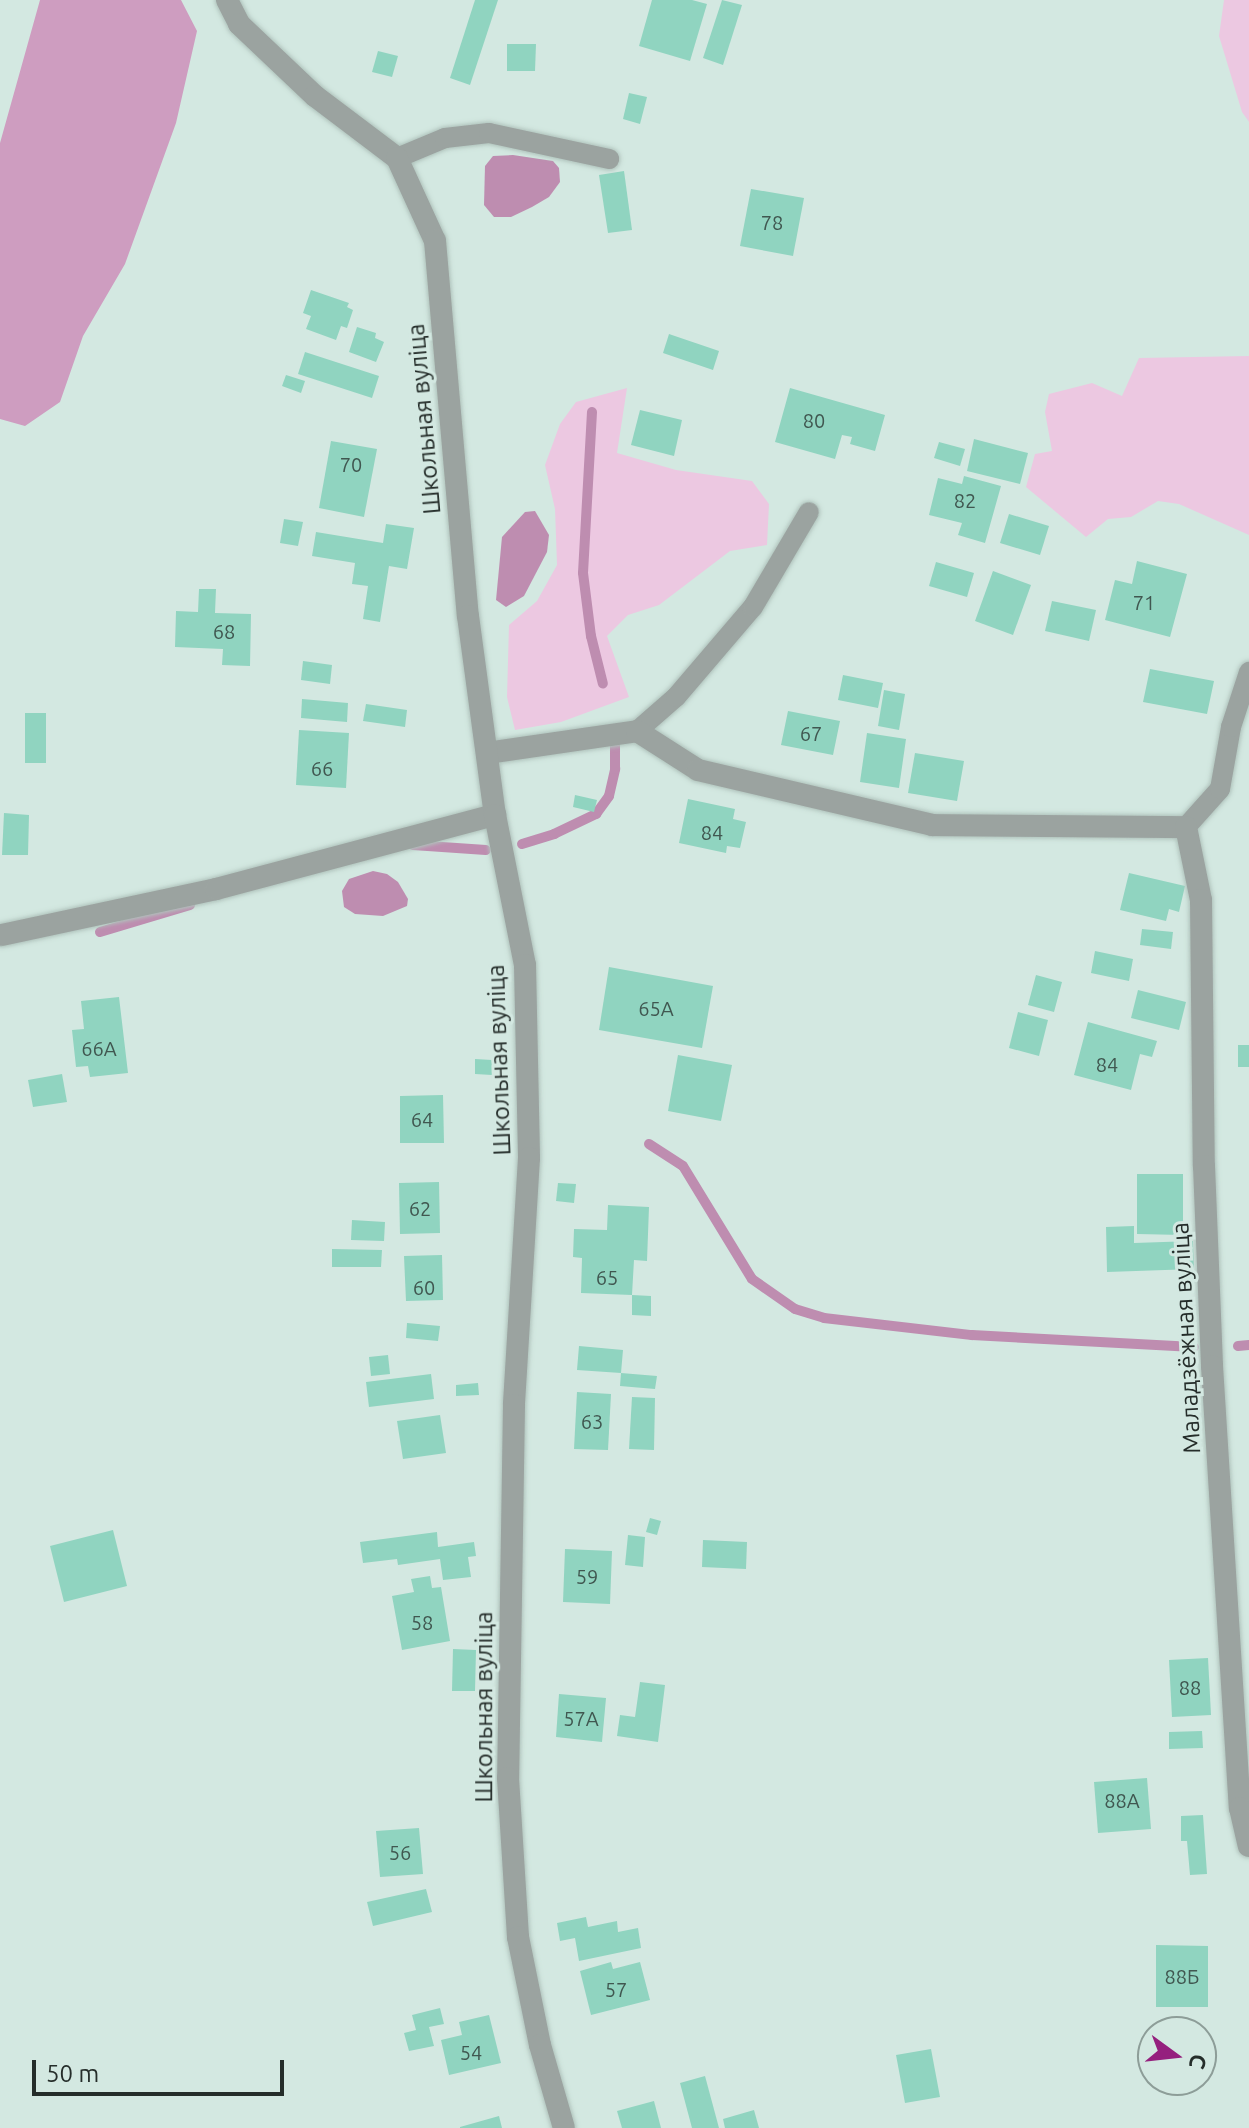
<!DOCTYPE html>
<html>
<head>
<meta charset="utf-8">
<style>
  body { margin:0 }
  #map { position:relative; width:1249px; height:2128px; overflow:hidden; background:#d3e8e1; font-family:Ubuntu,sans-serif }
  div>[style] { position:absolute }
  .green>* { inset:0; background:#ecc8e1 }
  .forest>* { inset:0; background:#ce9dc0 }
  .water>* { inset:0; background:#be8db0 }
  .stream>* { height:10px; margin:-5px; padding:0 5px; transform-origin:5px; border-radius:5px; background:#be8db0 }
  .building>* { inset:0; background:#90d4c0 }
  .roads { filter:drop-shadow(0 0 2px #b0c3bc) drop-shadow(0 0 2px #b0c3bc) }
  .service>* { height:20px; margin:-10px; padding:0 10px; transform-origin:10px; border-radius:10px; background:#9ba3a0 }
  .minor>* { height:22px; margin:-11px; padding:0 11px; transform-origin:11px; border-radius:11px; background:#9ba3a0 }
  .tertiary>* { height:22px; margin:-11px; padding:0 11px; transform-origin:11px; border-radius:11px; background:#9ba3a0 }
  span { translate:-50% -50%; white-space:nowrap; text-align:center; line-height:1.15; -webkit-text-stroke:6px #d3e8e1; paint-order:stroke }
  .number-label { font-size:20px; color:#405750 }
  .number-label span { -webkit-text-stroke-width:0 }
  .street-label { font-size:24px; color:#252d2a }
  .north { position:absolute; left:1137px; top:2016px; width:80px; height:80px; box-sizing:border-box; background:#d3e8e1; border:2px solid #8d9d98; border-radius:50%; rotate:105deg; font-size:22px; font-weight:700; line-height:32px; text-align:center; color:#252d2a }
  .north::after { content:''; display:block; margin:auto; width:28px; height:36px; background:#95207e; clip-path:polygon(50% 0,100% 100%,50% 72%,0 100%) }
  .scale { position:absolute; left:32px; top:2060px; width:252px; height:36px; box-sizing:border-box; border:4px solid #252d2a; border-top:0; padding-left:10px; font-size:24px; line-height:28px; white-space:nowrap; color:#252d2a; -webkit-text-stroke:6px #d3e8e1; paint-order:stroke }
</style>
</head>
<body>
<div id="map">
  <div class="green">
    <i style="clip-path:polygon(1224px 0,1249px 0,1249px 122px,1242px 112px,1219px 36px)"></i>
    <i style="clip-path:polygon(1249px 356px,1249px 535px,1179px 504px,1158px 501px,1131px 517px,1108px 519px,1086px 537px,1026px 487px,1035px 454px,1052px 451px,1045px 412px,1049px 394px,1092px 383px,1122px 396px,1139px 358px)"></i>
    <i style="clip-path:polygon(627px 388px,617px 453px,676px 470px,752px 481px,769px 504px,767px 545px,730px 551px,659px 605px,628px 615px,607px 636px,629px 697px,561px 722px,515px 730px,507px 697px,509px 625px,537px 601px,557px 565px,555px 509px,545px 465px,560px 424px,576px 402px)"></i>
  </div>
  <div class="forest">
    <i style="clip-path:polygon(40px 0,181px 0,197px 31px,176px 123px,125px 264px,83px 336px,60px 402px,25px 426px,0 419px,0 143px)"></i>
  </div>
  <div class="water">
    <i style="clip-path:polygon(513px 155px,553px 161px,559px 168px,560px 182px,549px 197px,532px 207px,511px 217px,494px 217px,484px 205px,485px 166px,493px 156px)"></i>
    <i style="clip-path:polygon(535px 511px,549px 535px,547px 552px,524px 596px,506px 607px,496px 600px,502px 537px,525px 512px)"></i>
    <i style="clip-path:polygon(373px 871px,387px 874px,398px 882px,408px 899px,407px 906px,383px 916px,355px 914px,344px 907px,342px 891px,349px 879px)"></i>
  </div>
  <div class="stream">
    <i style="left:592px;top:412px;width:161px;rotate:93.2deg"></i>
    <i style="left:583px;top:573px;width:64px;rotate:82.8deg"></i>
    <i style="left:591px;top:636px;width:49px;rotate:76deg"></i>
    <i style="left:522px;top:844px;width:34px;rotate:-17deg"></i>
    <i style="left:554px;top:834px;width:47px;rotate:-25.5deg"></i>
    <i style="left:596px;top:814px;width:22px;rotate:-54deg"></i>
    <i style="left:609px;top:796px;width:28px;rotate:-77deg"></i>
    <i style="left:615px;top:769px;width:34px;rotate:-90deg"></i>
    <i style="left:413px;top:845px;width:73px;rotate:3.9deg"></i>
    <i style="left:100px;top:932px;width:94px;rotate:-16.7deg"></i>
    <i style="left:649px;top:1144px;width:40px;rotate:32.9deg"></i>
    <i style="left:683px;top:1166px;width:132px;rotate:58.6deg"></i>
    <i style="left:752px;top:1279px;width:52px;rotate:34.9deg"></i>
    <i style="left:795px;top:1309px;width:30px;rotate:17deg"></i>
    <i style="left:824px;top:1318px;width:149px;rotate:6.6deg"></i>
    <i style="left:972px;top:1335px;width:222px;rotate:3.1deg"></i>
    <i style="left:1238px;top:1346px;width:11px;rotate:-5deg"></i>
  </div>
  <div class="building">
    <i style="clip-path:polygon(475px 0,498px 0,470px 85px,450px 78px)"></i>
    <i style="clip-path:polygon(652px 0,692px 0,707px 4px,690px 61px,639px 46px)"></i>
    <i style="clip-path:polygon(722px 0,742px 5px,723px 65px,703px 58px)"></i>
    <i style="clip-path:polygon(507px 44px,536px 44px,535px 71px,507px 71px)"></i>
    <i style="clip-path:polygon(378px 51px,398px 56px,392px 77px,372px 72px)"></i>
    <i style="clip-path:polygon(629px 93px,647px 97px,640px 124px,623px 119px)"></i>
    <i style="clip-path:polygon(624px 171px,632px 230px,608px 233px,599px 175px)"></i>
    <i style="clip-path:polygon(751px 189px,804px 198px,793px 256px,740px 246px)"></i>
    <i style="clip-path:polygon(311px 290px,349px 303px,347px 307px,353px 310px,347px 328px,341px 326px,336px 340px,306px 329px,311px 316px,303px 313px)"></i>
    <i style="clip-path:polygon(357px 327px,376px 333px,375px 338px,384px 342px,376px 362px,349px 352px)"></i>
    <i style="clip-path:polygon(669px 334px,719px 351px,713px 370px,663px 353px)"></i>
    <i style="clip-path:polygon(305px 352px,379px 376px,372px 398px,298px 374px)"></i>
    <i style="clip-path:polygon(286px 375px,305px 381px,301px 393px,282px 386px)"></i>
    <i style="clip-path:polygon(790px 388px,885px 415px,875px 451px,850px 444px,852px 437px,842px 435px,835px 459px,775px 442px)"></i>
    <i style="clip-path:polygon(640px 410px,682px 420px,674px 456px,631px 445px)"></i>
    <i style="clip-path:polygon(974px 439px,1028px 453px,1020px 484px,967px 471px)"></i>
    <i style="clip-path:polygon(331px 441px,377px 449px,364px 517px,319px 508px)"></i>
    <i style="clip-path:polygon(939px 442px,965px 449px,960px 466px,934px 458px)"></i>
    <i style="clip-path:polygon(964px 476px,1001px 486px,985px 543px,958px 535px,962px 523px,929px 515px,938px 478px,962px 484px)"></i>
    <i style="clip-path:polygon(1009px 514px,1049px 526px,1040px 555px,1000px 543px)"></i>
    <i style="clip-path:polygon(284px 519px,303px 522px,298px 546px,280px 543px)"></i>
    <i style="clip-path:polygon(386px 524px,414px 528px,407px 569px,389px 566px,380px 622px,363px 619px,368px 586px,352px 584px,355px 563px,312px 556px,316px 532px,383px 543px)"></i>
    <i style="clip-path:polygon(1137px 561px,1187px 574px,1170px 637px,1105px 620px,1115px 580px,1132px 584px)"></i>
    <i style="clip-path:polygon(936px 562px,974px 573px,967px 597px,929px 586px)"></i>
    <i style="clip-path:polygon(993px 571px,1031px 585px,1013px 635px,975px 621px)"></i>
    <i style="clip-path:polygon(199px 589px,216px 589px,215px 613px,251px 614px,250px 666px,222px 665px,223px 649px,175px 647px,176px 611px,198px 612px)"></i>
    <i style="clip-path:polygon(1052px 601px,1096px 610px,1089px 641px,1045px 631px)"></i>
    <i style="clip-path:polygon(303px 661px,332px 665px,330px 684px,301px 680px)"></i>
    <i style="clip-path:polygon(1150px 669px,1214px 681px,1207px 714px,1143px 702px)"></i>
    <i style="clip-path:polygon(843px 675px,883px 683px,878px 708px,838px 700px)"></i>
    <i style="clip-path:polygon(884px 690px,905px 694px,899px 730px,878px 726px)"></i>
    <i style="clip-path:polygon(302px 699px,348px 703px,347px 722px,301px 718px)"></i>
    <i style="clip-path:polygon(366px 704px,407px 710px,405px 727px,363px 721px)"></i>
    <i style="clip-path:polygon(788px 711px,840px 721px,833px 755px,781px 745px)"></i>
    <i style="clip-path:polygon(25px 713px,46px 713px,46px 763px,25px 763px)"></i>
    <i style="clip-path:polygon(299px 730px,349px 733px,346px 788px,296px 785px)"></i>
    <i style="clip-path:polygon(867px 733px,906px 739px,899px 788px,860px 782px)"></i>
    <i style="clip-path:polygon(915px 753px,964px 761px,957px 801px,908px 793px)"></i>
    <i style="clip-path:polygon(575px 795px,597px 800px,594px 812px,573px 807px)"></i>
    <i style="clip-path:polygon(688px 799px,735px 809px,733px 819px,746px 822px,740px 848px,727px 846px,726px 853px,679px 843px)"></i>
    <i style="clip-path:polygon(4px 813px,29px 815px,28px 855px,2px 855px)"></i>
    <i style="clip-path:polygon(1129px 873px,1185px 886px,1179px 912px,1169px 909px,1166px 921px,1120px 910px)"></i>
    <i style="clip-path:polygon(1142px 929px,1173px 932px,1171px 949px,1140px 945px)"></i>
    <i style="clip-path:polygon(1095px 951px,1133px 959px,1129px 981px,1091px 973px)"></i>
    <i style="clip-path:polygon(609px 967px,713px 986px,702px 1048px,599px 1030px)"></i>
    <i style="clip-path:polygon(1036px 975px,1062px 982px,1054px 1012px,1028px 1005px)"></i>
    <i style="clip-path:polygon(1138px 990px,1186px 1002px,1179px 1030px,1131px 1018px)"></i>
    <i style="clip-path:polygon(119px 997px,128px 1073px,90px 1077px,88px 1066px,76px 1067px,72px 1030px,84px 1029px,81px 1001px)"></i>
    <i style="clip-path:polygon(1018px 1012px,1048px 1020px,1039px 1056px,1009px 1048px)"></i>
    <i style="clip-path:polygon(1088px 1022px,1157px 1041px,1152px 1057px,1140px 1054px,1131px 1090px,1074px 1075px)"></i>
    <i style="clip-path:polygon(1238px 1045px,1249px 1045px,1249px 1067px,1238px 1067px)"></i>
    <i style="clip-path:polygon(678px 1055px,732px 1065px,721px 1121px,668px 1111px)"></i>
    <i style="clip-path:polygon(475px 1059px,492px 1060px,492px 1075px,475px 1074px)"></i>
    <i style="clip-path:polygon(62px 1074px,67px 1102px,33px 1107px,28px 1080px)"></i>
    <i style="clip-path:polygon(443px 1095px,444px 1143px,400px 1143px,400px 1096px)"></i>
    <i style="clip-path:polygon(1137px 1174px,1183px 1174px,1183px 1235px,1137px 1234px)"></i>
    <i style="clip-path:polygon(439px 1182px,440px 1233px,400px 1234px,399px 1183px)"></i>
    <i style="clip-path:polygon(558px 1183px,576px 1184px,574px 1203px,556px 1201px)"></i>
    <i style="clip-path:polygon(608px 1205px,649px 1207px,647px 1261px,634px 1260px,632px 1295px,581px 1293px,582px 1258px,573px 1257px,574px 1229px,607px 1230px)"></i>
    <i style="clip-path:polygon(352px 1220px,385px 1222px,384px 1241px,351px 1240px)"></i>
    <i style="clip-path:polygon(1134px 1226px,1134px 1243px,1193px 1241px,1194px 1269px,1107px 1272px,1106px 1227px)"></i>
    <i style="clip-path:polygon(332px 1249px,382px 1250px,381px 1267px,332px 1267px)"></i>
    <i style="clip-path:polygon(442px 1255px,443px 1300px,406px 1301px,404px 1256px)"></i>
    <i style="clip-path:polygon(632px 1295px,651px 1296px,651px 1316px,632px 1315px)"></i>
    <i style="clip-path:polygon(407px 1323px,440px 1326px,438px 1341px,406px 1338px)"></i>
    <i style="clip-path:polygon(579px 1346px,623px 1350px,621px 1373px,657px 1376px,655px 1389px,620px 1386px,621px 1373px,577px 1370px)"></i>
    <i style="clip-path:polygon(388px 1355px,390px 1374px,371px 1376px,369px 1357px)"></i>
    <i style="clip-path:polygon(431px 1374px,434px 1399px,369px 1407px,366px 1382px)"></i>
    <i style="clip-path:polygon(478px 1383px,479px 1395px,456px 1396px,456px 1385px)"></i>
    <i style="clip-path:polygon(577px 1392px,611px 1394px,608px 1450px,574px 1449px)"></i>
    <i style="clip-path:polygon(632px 1397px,655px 1398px,654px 1450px,629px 1449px)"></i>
    <i style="clip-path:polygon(440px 1415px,446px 1453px,403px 1459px,397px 1421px)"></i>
    <i style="clip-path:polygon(650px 1518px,661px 1521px,657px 1535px,646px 1532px)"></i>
    <i style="clip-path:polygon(113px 1530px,127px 1586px,64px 1602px,50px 1546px)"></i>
    <i style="clip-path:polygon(437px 1532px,438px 1547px,474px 1542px,476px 1556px,468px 1557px,471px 1577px,443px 1580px,440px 1559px,398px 1565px,397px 1559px,363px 1563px,360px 1542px)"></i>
    <i style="clip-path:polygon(628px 1535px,645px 1537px,643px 1567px,625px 1565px)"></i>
    <i style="clip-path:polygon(703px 1540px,747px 1542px,746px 1569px,702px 1567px)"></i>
    <i style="clip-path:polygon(565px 1549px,612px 1551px,610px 1604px,563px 1602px)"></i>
    <i style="clip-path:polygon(430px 1576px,432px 1588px,441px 1587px,450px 1641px,402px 1650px,392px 1596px,414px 1592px,411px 1579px)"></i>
    <i style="clip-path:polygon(453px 1649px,476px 1650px,475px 1691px,452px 1691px)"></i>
    <i style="clip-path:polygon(1208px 1658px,1211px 1715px,1172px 1717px,1169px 1660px)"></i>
    <i style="clip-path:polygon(640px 1682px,665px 1685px,658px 1742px,617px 1736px,620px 1715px,635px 1717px)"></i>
    <i style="clip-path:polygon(559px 1694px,606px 1698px,602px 1742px,556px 1737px)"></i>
    <i style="clip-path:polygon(1202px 1731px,1203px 1748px,1169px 1749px,1169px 1732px)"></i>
    <i style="clip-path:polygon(1147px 1778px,1151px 1829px,1098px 1833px,1094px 1782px)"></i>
    <i style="clip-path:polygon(1203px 1815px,1207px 1874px,1190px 1875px,1187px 1841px,1181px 1841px,1181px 1816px)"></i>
    <i style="clip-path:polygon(419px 1828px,423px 1874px,380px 1877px,376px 1831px)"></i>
    <i style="clip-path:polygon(426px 1889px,432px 1912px,373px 1926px,367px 1902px)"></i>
    <i style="clip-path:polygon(586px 1917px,588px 1927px,617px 1921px,618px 1932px,638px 1928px,641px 1948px,579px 1961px,575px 1938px,560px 1941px,557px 1923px)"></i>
    <i style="clip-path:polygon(1156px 1945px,1208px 1946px,1208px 2007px,1156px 2007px)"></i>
    <i style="clip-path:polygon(611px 1962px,613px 1969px,640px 1962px,650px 2000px,591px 2015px,580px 1971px)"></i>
    <i style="clip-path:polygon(440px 2008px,444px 2024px,429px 2027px,434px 2046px,409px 2051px,404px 2033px,416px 2030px,412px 2015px)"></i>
    <i style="clip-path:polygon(489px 2015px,501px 2063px,449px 2075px,441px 2040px,462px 2035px,459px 2022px)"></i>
    <i style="clip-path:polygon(931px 2049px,940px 2097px,905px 2103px,896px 2055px)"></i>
    <i style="clip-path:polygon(705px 2076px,719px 2128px,692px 2128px,680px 2083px)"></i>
    <i style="clip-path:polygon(654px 2101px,661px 2128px,622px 2128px,617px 2111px)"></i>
    <i style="clip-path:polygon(754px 2110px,759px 2128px,725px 2128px,723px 2119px)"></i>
    <i style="clip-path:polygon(499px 2116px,502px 2128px,460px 2128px,460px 2127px)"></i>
  </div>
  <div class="roads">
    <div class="service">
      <i style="left:397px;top:158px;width:52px;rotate:-22.6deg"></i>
      <i style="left:445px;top:138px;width:44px;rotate:-6.5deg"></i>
      <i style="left:489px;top:133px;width:123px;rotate:12.2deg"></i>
      <i style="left:637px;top:731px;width:52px;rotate:-41.1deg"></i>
      <i style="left:676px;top:697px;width:118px;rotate:-49.5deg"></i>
      <i style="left:753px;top:607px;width:110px;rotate:-59.5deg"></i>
      <i style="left:1186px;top:827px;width:51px;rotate:-48.2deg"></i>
      <i style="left:1220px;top:789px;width:63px;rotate:-79.9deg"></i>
      <i style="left:1231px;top:727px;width:58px;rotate:-71.9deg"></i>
    </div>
    <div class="minor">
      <i style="left:487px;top:753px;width:152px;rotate:-8.3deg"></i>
      <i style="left:637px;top:731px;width:72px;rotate:32.6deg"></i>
      <i style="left:698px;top:770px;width:240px;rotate:13.2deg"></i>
      <i style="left:932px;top:825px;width:254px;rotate:0.5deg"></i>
      <i style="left:1186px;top:827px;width:75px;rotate:78.4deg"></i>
      <i style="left:1201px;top:900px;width:266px;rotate:89.4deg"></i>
      <i style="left:1204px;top:1166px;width:200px;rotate:87.7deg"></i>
      <i style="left:1212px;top:1366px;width:443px;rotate:86.4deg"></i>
      <i style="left:1240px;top:1808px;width:39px;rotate:77deg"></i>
      <i style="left:2px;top:935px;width:219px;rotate:-12.1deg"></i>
      <i style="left:216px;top:889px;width:289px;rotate:-14.9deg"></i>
    </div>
    <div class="tertiary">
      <i style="left:227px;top:0;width:27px;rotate:63deg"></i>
      <i style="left:239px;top:24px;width:105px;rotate:43.5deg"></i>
      <i style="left:315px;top:96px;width:103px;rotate:37.1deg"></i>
      <i style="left:397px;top:158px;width:91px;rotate:65.4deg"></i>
      <i style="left:435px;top:241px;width:376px;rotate:85deg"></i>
      <i style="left:468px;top:616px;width:201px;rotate:82.3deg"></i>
      <i style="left:495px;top:815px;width:153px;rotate:78.7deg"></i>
      <i style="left:525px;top:965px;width:193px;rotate:88.8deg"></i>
      <i style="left:529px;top:1158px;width:247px;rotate:93.5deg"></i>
      <i style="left:514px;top:1405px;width:373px;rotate:90.9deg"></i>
      <i style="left:508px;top:1778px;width:159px;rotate:86.4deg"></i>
      <i style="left:518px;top:1937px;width:110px;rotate:78.5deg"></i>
      <i style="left:540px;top:2045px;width:86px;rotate:73.9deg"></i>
    </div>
  </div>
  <div class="number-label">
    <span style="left:772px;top:222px">78</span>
    <span style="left:814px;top:420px">80</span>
    <span style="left:351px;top:464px">70</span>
    <span style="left:965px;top:500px">82</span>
    <span style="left:1144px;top:602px">71</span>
    <span style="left:224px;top:631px">68</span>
    <span style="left:811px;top:733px">67</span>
    <span style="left:322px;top:768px">66</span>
    <span style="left:712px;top:832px">84</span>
    <span style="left:656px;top:1008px">65А</span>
    <span style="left:99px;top:1048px">66А</span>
    <span style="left:1107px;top:1064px">84</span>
    <span style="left:422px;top:1119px">64</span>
    <span style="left:420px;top:1208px">62</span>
    <span style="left:607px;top:1277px">65</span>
    <span style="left:424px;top:1287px">60</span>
    <span style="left:592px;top:1421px">63</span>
    <span style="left:587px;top:1576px">59</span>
    <span style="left:422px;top:1622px">58</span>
    <span style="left:1190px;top:1687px">88</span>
    <span style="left:581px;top:1718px">57А</span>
    <span style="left:1122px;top:1800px">88А</span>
    <span style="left:400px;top:1852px">56</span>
    <span style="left:1182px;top:1976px">88Б</span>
    <span style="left:616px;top:1989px">57</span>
    <span style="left:471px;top:2052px">54</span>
  </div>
  <div class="street-label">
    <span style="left:424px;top:419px;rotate:-95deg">Школьная вуліца</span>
    <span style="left:499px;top:1060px;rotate:-92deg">Школьная вуліца</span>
    <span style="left:1186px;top:1338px;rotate:-93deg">Маладзёжная вуліца</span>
    <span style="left:484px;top:1707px;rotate:-90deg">Школьная вуліца</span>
  </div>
  <div class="north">С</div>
  <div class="scale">50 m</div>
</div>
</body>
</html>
